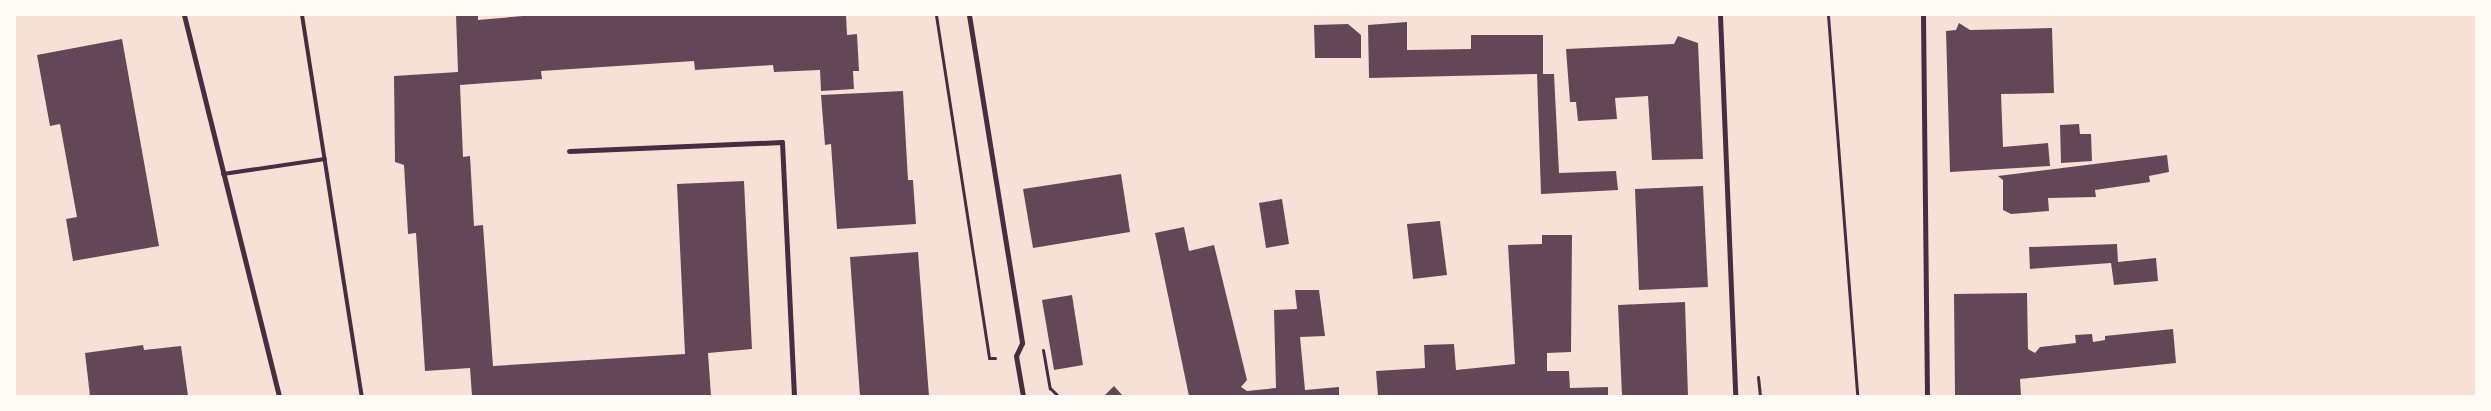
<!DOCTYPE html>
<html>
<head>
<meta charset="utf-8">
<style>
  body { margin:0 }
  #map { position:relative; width:2491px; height:411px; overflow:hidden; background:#f7e1d7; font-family:Cabin,sans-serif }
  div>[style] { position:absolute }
  .building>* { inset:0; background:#644757 }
  .path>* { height:3px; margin:-1.5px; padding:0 1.5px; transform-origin:1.5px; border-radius:1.5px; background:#4a2c40 }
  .service>* { height:4px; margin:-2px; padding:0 2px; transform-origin:2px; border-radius:2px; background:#4a2c40 }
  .minor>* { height:5px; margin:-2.5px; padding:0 2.5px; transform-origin:2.5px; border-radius:2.5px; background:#4a2c40 }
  span { translate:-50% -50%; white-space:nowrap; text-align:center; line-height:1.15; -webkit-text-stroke:5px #fffaf5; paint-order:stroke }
  .frame { position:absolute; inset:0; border:16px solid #fffaf5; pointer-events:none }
</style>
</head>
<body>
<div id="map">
  <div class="building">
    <i style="clip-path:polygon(456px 15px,478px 15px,478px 20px,535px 15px,846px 15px,847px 35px,857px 34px,859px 71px,853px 71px,854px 89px,821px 91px,820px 70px,774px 72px,773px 65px,695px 70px,694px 61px,541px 71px,542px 79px,460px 85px,463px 157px,470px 156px,474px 226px,483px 225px,493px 366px,685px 354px,677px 184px,744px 181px,752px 349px,708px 353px,711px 396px,472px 396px,470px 368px,425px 371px,416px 233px,408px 234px,404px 165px,395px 162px,394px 76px,458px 72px)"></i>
    <i style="clip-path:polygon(1407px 22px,1407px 50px,1471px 49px,1471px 35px,1543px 35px,1543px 74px,1554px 74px,1559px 173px,1616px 171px,1618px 190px,1541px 194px,1537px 74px,1369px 78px,1368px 25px)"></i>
    <i style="clip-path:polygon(1959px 23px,1970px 30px,2052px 28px,2054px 93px,2001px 94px,2003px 147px,2048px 143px,2050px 166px,1950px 172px,1946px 31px,1956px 30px)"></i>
    <i style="clip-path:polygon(1348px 24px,1361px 35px,1361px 58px,1315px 58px,1314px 25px)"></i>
    <i style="clip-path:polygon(1678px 36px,1698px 43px,1703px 159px,1652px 160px,1648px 96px,1615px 98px,1617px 119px,1578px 121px,1576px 102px,1570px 102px,1566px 49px,1674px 44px)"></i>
    <i style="clip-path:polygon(122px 39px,159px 246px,73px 261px,66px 219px,77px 217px,60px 124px,50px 126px,37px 55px)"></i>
    <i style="clip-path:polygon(903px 91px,908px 180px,913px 180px,916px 224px,837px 229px,831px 144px,825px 145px,821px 95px)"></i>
    <i style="clip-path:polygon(2079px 124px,2080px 134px,2091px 134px,2092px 161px,2061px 163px,2060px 125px)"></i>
    <i style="clip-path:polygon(2167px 155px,2169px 172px,2149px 176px,2150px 182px,2095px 190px,2096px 197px,2048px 198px,2049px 211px,2011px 214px,2003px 210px,2003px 180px,1998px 176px)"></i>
    <i style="clip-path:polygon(1121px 174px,1130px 232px,1033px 248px,1023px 189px)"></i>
    <i style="clip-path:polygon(1703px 186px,1708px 287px,1639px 290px,1635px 189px)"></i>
    <i style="clip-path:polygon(1282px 199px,1289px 244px,1266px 248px,1259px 203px)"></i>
    <i style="clip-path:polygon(1440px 221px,1447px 275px,1413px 279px,1407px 224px)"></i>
    <i style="clip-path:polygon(1184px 227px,1189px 251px,1214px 245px,1247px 380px,1241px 387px,1247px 391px,1276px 388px,1274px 310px,1297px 309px,1295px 290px,1319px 290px,1325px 336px,1300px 337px,1305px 390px,1339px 387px,1339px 396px,1189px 396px,1155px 233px)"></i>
    <i style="clip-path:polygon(1542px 235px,1572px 235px,1571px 352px,1547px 353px,1547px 371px,1569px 371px,1570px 388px,1608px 387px,1608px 396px,1378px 396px,1376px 371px,1425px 368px,1424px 345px,1454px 344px,1456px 370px,1515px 364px,1508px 245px,1542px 244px)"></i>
    <i style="clip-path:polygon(2117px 244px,2118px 262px,2156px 258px,2158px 281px,2114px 285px,2111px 263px,2030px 269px,2029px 247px)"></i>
    <i style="clip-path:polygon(918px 252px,929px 396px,860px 396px,850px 257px)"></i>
    <i style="clip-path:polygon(2027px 293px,2028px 349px,2035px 353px,2040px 347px,2076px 343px,2075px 335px,2092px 334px,2093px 342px,2105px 340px,2105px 336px,2173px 329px,2176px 363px,2020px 379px,2021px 396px,1955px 396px,1954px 294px)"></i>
    <i style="clip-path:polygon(1072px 295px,1083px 365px,1054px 370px,1042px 300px)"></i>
    <i style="clip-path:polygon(1685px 302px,1688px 396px,1622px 396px,1618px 305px)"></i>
    <i style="clip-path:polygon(143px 345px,144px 350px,181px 346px,188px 396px,90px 396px,85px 353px)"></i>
    <i style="clip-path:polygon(1114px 386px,1123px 396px,1104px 396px)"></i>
  </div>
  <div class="path">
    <i style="left:936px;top:15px;width:347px;rotate:81.2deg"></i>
    <i style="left:989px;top:358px;width:6px"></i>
    <i style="left:1828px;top:15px;width:382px;rotate:85.6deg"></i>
    <i style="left:1043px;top:350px;width:39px;rotate:80deg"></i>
    <i style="left:1050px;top:388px;width:11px;rotate:45deg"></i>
    <i style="left:1758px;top:377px;width:19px;rotate:84deg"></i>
  </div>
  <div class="service">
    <i style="left:302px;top:15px;width:386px;rotate:81.1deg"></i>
    <i style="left:223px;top:174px;width:103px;rotate:-8.4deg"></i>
  </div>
  <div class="minor">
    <i style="left:184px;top:15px;width:393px;rotate:76deg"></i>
    <i style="left:969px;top:15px;width:332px;rotate:80.8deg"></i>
    <i style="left:1022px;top:343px;width:14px;rotate:115deg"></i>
    <i style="left:1016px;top:356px;width:41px;rotate:80.1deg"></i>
    <i style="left:1720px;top:15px;width:381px;rotate:87.7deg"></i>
    <i style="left:1923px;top:15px;width:381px;rotate:89.4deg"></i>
    <i style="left:569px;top:151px;width:213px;rotate:-2.4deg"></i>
    <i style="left:782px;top:142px;width:254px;rotate:87.3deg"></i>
  </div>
  <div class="frame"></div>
</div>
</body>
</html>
